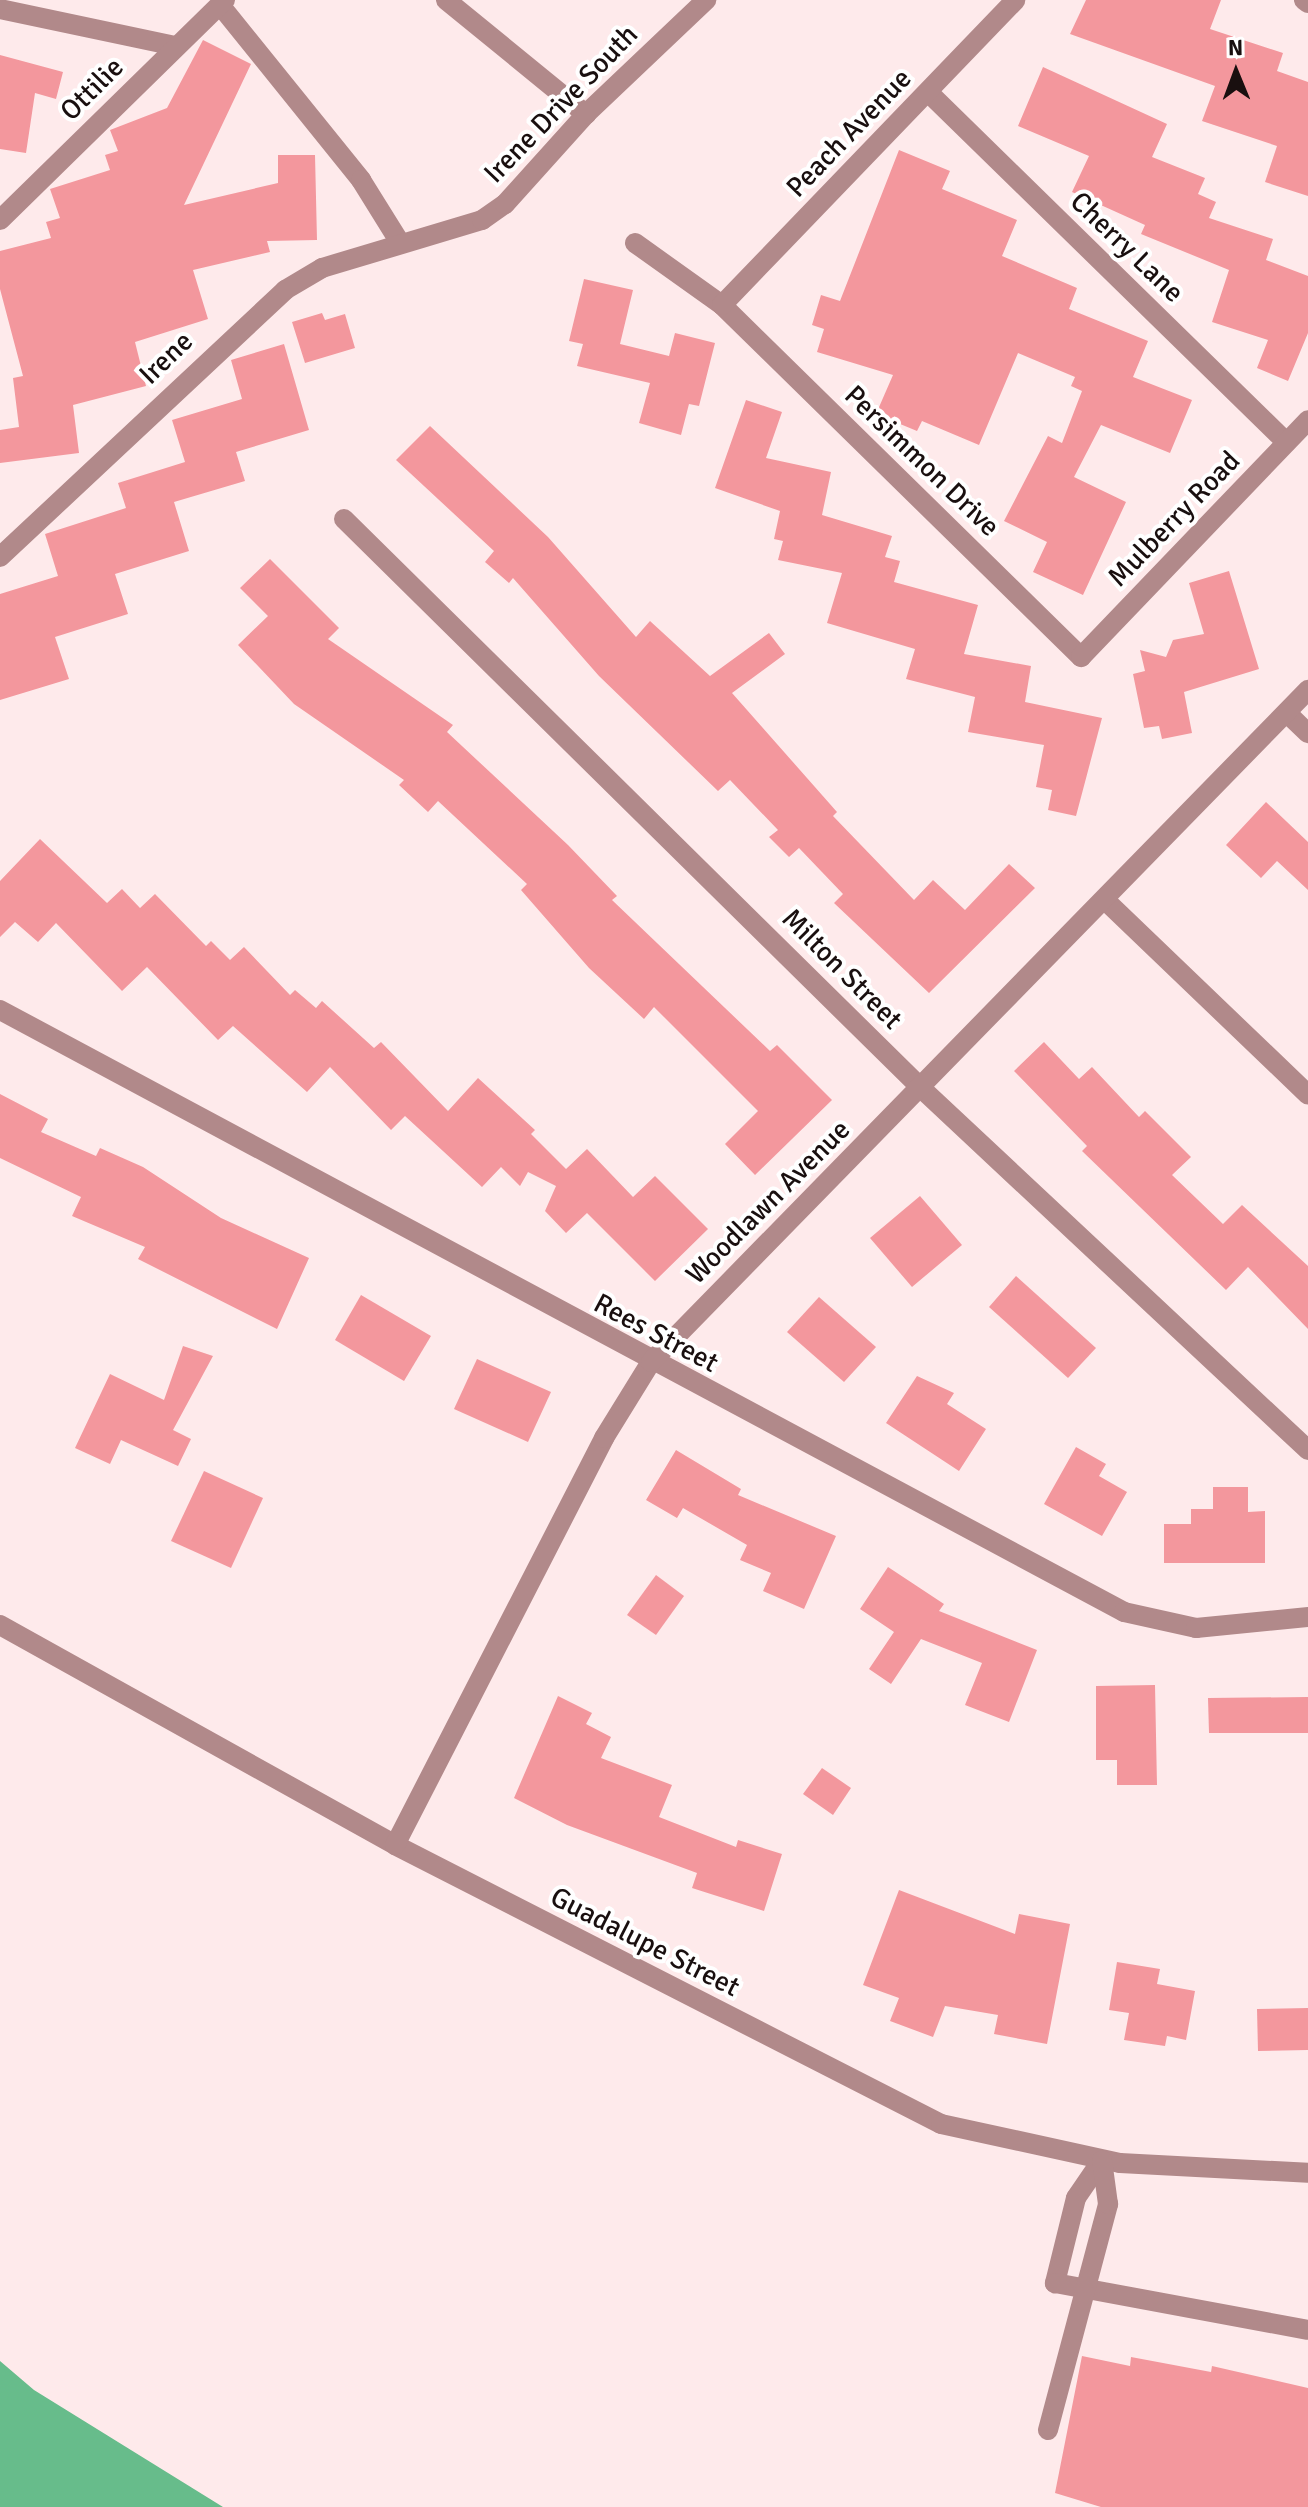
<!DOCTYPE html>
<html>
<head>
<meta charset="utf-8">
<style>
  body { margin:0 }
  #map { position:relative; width:1308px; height:2507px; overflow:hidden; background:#feeaeb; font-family:Signika,sans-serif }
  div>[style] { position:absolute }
  .water>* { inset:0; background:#67bc8b }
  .building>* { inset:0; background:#f3979d }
  .minor>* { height:20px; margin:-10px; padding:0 10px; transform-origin:10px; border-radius:10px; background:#b1898a }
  span { translate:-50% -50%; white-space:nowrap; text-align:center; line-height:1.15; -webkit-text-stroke:8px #fff; paint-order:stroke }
  .street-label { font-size:28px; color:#190f0f }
  .north { position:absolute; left:1196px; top:32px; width:80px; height:80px; -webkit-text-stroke:6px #fff; paint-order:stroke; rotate:359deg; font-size:22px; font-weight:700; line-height:32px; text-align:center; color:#190f0f }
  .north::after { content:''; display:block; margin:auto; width:28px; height:36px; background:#190f0f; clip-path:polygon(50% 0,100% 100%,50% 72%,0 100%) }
</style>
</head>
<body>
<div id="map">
  <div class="water">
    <i style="clip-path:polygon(0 2361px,34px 2390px,223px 2507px,0 2507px)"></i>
  </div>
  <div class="building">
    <i style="clip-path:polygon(1086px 0,1221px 0,1210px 29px,1283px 53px,1277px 71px,1308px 82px,1308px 196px,1265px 182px,1277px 146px,1202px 121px,1215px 86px,1070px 34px)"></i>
    <i style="clip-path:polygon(203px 40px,251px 64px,184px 205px,278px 183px,278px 155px,315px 155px,317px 240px,267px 241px,270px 252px,193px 270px,208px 319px,135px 342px,146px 386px,73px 405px,79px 453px,0 463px,0 430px,19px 427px,13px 378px,23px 376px,0 289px,0 251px,51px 238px,46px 222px,60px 218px,50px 189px,110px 170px,105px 155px,118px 151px,110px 130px,167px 108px)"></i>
    <i style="clip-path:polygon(0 55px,63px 72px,56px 99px,35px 93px,26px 153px,0 149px)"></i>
    <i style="clip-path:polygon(1043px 67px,1167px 124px,1152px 157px,1205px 178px,1198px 194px,1216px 202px,1209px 218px,1273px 239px,1266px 260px,1308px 276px,1308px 333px,1288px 381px,1257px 368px,1268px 340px,1212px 322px,1229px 270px,1141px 234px,1145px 225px,1072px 192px,1089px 156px,1018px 126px)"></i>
    <i style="clip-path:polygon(899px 150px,950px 171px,942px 189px,1017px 220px,1002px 256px,1077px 288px,1069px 309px,1148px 341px,1133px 377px,1192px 400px,1170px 453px,1101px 425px,1074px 477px,1126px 502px,1083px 595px,1033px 572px,1047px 542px,1004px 521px,1048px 436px,1062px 443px,1082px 391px,1071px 386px,1075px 377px,1018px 353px,979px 445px,922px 421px,917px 431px,876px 414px,893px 375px,817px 352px,824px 329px,812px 325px,821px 295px,840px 301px)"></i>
    <i style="clip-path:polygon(584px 279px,633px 290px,620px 344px,669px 356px,675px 333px,715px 343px,699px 406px,689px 404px,681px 435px,639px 423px,650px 383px,577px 366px,583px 344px,569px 341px)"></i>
    <i style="clip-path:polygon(322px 313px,325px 320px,345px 314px,355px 348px,305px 363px,292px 322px)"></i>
    <i style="clip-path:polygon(284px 344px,309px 430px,236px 452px,245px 481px,174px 502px,189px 551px,115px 574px,128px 614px,55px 637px,69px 679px,0 700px,0 594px,58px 576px,45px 534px,126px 508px,118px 483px,185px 462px,172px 420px,242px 399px,231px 360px)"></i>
    <i style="clip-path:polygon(746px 400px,782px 412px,766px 458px,831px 472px,822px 515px,892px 536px,885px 557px,900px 561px,894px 582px,978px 605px,964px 654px,1031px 666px,1025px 702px,1102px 718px,1076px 816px,1048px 810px,1052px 790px,1036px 787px,1044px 745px,968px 732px,975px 697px,906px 679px,915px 649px,827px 623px,842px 573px,778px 560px,783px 541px,774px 539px,780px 511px,715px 488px)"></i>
    <i style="clip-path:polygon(430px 426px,548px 537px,636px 637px,650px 621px,710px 676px,769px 633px,785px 654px,732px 693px,837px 812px,833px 816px,914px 900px,933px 880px,965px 910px,1009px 864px,1035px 888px,929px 993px,834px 903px,843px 894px,799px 848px,789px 857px,769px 837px,778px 830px,730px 780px,718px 791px,599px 676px,513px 578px,509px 583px,485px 562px,494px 551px,396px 460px)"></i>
    <i style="clip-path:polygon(270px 559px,339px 628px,328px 639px,453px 725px,447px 732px,568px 845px,617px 896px,612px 900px,770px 1051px,777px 1045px,832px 1100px,755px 1175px,725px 1144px,758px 1111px,654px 1007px,644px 1019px,589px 968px,521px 890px,527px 884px,438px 801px,428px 812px,399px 785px,404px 780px,294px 704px,238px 645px,268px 616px,240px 588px)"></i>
    <i style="clip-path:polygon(1229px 571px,1259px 669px,1184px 692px,1192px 733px,1162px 739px,1159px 726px,1144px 728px,1133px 674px,1145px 671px,1140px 650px,1166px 657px,1173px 640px,1204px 634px,1189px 583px)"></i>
    <i style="clip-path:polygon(1266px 802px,1308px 842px,1308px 890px,1277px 861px,1261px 878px,1226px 845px)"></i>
    <i style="clip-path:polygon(40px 839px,107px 903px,122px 889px,140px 908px,155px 894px,206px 946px,211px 941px,230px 960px,244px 947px,290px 995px,295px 990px,316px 1008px,322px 1001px,374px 1048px,381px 1042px,448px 1111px,478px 1078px,535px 1130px,531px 1134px,566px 1169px,587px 1149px,633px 1197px,655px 1176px,708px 1229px,655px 1281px,587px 1213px,566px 1233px,545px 1211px,556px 1186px,528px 1172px,520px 1186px,501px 1167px,482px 1187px,405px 1116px,391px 1130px,330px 1067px,307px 1092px,233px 1026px,218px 1040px,147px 967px,122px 991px,56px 923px,38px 942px,15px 922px,0 937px,0 881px)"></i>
    <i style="clip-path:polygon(1044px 1042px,1079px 1079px,1092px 1067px,1139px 1117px,1145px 1111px,1191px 1157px,1172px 1175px,1223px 1224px,1242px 1205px,1308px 1266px,1308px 1329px,1248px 1267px,1226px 1290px,1082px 1151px,1087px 1146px,1014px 1071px)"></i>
    <i style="clip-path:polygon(0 1094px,48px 1119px,41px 1132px,96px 1156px,100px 1148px,143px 1167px,221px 1218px,309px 1258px,277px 1329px,138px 1259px,145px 1247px,72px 1216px,81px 1197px,0 1158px)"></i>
    <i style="clip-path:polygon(920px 1196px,962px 1245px,912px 1287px,870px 1238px)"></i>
    <i style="clip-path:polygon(1016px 1276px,1096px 1348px,1068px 1378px,989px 1307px)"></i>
    <i style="clip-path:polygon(361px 1295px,431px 1336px,404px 1381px,335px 1340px)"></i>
    <i style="clip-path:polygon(819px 1297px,876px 1347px,844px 1382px,787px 1332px)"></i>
    <i style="clip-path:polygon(183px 1346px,213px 1356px,173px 1430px,191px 1439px,178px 1466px,121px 1440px,110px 1464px,75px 1448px,110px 1374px,164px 1400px)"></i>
    <i style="clip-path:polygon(477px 1359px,551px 1392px,528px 1442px,454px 1409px)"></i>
    <i style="clip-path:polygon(917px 1376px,954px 1393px,947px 1404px,986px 1429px,959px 1471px,886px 1423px)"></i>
    <i style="clip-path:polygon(1076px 1447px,1106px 1464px,1099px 1476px,1127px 1492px,1102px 1536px,1044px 1504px)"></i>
    <i style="clip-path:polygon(676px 1450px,741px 1489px,738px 1495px,836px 1536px,804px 1609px,763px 1591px,771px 1573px,740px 1560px,747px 1545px,683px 1508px,677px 1518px,646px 1500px)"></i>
    <i style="clip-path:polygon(204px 1471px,263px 1498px,231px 1568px,171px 1541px)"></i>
    <i style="clip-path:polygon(1213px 1487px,1248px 1487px,1248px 1512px,1265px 1511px,1265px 1563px,1164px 1563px,1164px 1524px,1191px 1524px,1191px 1509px,1213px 1509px)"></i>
    <i style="clip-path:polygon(888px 1567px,944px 1604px,939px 1611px,1037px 1650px,1009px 1722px,965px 1705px,982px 1663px,921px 1639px,891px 1684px,869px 1669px,894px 1632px,860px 1609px)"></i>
    <i style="clip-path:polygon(656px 1575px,684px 1596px,656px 1635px,627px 1615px)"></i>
    <i style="clip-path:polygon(1155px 1685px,1157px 1785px,1117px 1785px,1117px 1760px,1096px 1760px,1096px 1686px)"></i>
    <i style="clip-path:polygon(558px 1696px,592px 1713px,586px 1724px,611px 1737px,601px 1758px,672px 1785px,659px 1817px,736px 1847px,738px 1840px,782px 1854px,764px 1911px,692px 1888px,697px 1873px,567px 1825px,514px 1798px)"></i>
    <i style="clip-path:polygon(1308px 1697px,1308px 1733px,1209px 1733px,1208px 1698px)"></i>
    <i style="clip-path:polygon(822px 1768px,851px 1788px,833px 1815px,803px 1794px)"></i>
    <i style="clip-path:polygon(899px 1890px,1015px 1934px,1019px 1914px,1070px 1924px,1047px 2044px,994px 2034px,998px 2015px,945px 2006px,933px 2037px,890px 2021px,899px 1998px,863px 1985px)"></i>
    <i style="clip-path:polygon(1117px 1962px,1160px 1969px,1157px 1984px,1195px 1991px,1186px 2040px,1167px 2036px,1165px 2046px,1124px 2040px,1129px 2013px,1109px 2010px)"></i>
    <i style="clip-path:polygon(1308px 2008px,1308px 2050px,1258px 2051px,1257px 2009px)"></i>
    <i style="clip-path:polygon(1082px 2356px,1130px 2366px,1131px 2357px,1211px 2372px,1212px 2366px,1308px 2388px,1308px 2507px,1101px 2507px,1055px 2493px)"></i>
  </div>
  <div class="minor">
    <i style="left:446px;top:0;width:181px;rotate:39.2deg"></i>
    <i style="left:1304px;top:0;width:5px;rotate:37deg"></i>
    <i style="left:220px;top:5px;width:225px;rotate:51.1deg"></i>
    <i style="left:361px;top:180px;width:72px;rotate:58.1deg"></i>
    <i style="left:0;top:9px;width:179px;rotate:11.9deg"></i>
    <i style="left:928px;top:92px;width:501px;rotate:44.35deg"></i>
    <i style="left:0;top:220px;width:315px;rotate:-44.4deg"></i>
    <i style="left:635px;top:243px;width:107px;rotate:35.5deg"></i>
    <i style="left:722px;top:305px;width:503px;rotate:44.44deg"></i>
    <i style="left:1081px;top:657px;width:328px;rotate:-46.2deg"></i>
    <i style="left:722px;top:305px;width:423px;rotate:-46.1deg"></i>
    <i style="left:344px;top:519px;width:810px;rotate:44.6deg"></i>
    <i style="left:921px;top:1088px;width:530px;rotate:43.09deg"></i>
    <i style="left:0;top:557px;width:391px;rotate:-43.1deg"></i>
    <i style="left:285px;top:290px;width:43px;rotate:-30.7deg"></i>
    <i style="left:322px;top:268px;width:167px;rotate:-16.7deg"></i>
    <i style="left:482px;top:220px;width:28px;rotate:-35deg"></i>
    <i style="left:505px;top:204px;width:121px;rotate:-48deg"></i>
    <i style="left:586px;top:114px;width:166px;rotate:-43.5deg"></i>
    <i style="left:1287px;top:713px;width:29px;rotate:44deg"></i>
    <i style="left:1105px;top:900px;width:281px;rotate:43.8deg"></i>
    <i style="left:0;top:1010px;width:1275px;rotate:28.17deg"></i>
    <i style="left:1124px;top:1612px;width:74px;rotate:12.5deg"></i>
    <i style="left:1196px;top:1628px;width:113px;rotate:-5.6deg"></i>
    <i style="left:0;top:1625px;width:452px;rotate:29.1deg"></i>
    <i style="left:395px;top:1845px;width:613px;rotate:27.07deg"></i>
    <i style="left:941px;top:2124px;width:183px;rotate:12.3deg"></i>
    <i style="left:1120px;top:2163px;width:188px;rotate:3deg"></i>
    <i style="left:395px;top:1845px;width:458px;rotate:-62.8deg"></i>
    <i style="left:604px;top:1438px;width:89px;rotate:-58.3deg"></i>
    <i style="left:651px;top:1362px;width:940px;rotate:-45.65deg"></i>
    <i style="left:1102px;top:2160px;width:46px;rotate:124.4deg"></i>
    <i style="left:1076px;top:2198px;width:88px;rotate:103.9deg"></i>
    <i style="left:1055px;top:2283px;width:257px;rotate:10.5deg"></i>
    <i style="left:1048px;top:2430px;width:234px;rotate:-75.1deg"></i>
    <i style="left:1108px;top:2204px;width:44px;rotate:-97.8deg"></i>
  </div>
  <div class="street-label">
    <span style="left:92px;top:89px;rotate:-45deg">Ottilie</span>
    <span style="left:561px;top:104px;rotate:-46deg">Irene Drive South</span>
    <span style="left:849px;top:133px;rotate:-46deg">Peach Avenue</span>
    <span style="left:1127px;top:247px;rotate:44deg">Cherry Lane</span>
    <span style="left:166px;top:358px;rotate:-44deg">Irene</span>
    <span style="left:922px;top:461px;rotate:44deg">Persimmon Drive</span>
    <span style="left:1174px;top:519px;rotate:-46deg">Mulberry Road</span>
    <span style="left:842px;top:969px;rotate:45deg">Milton Street</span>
    <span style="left:768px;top:1202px;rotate:-45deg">Woodlawn Avenue</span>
    <span style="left:656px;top:1333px;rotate:28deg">Rees Street</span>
    <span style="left:645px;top:1942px;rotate:27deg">Guadalupe Street</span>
  </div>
  <div class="north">N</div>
</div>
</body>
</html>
